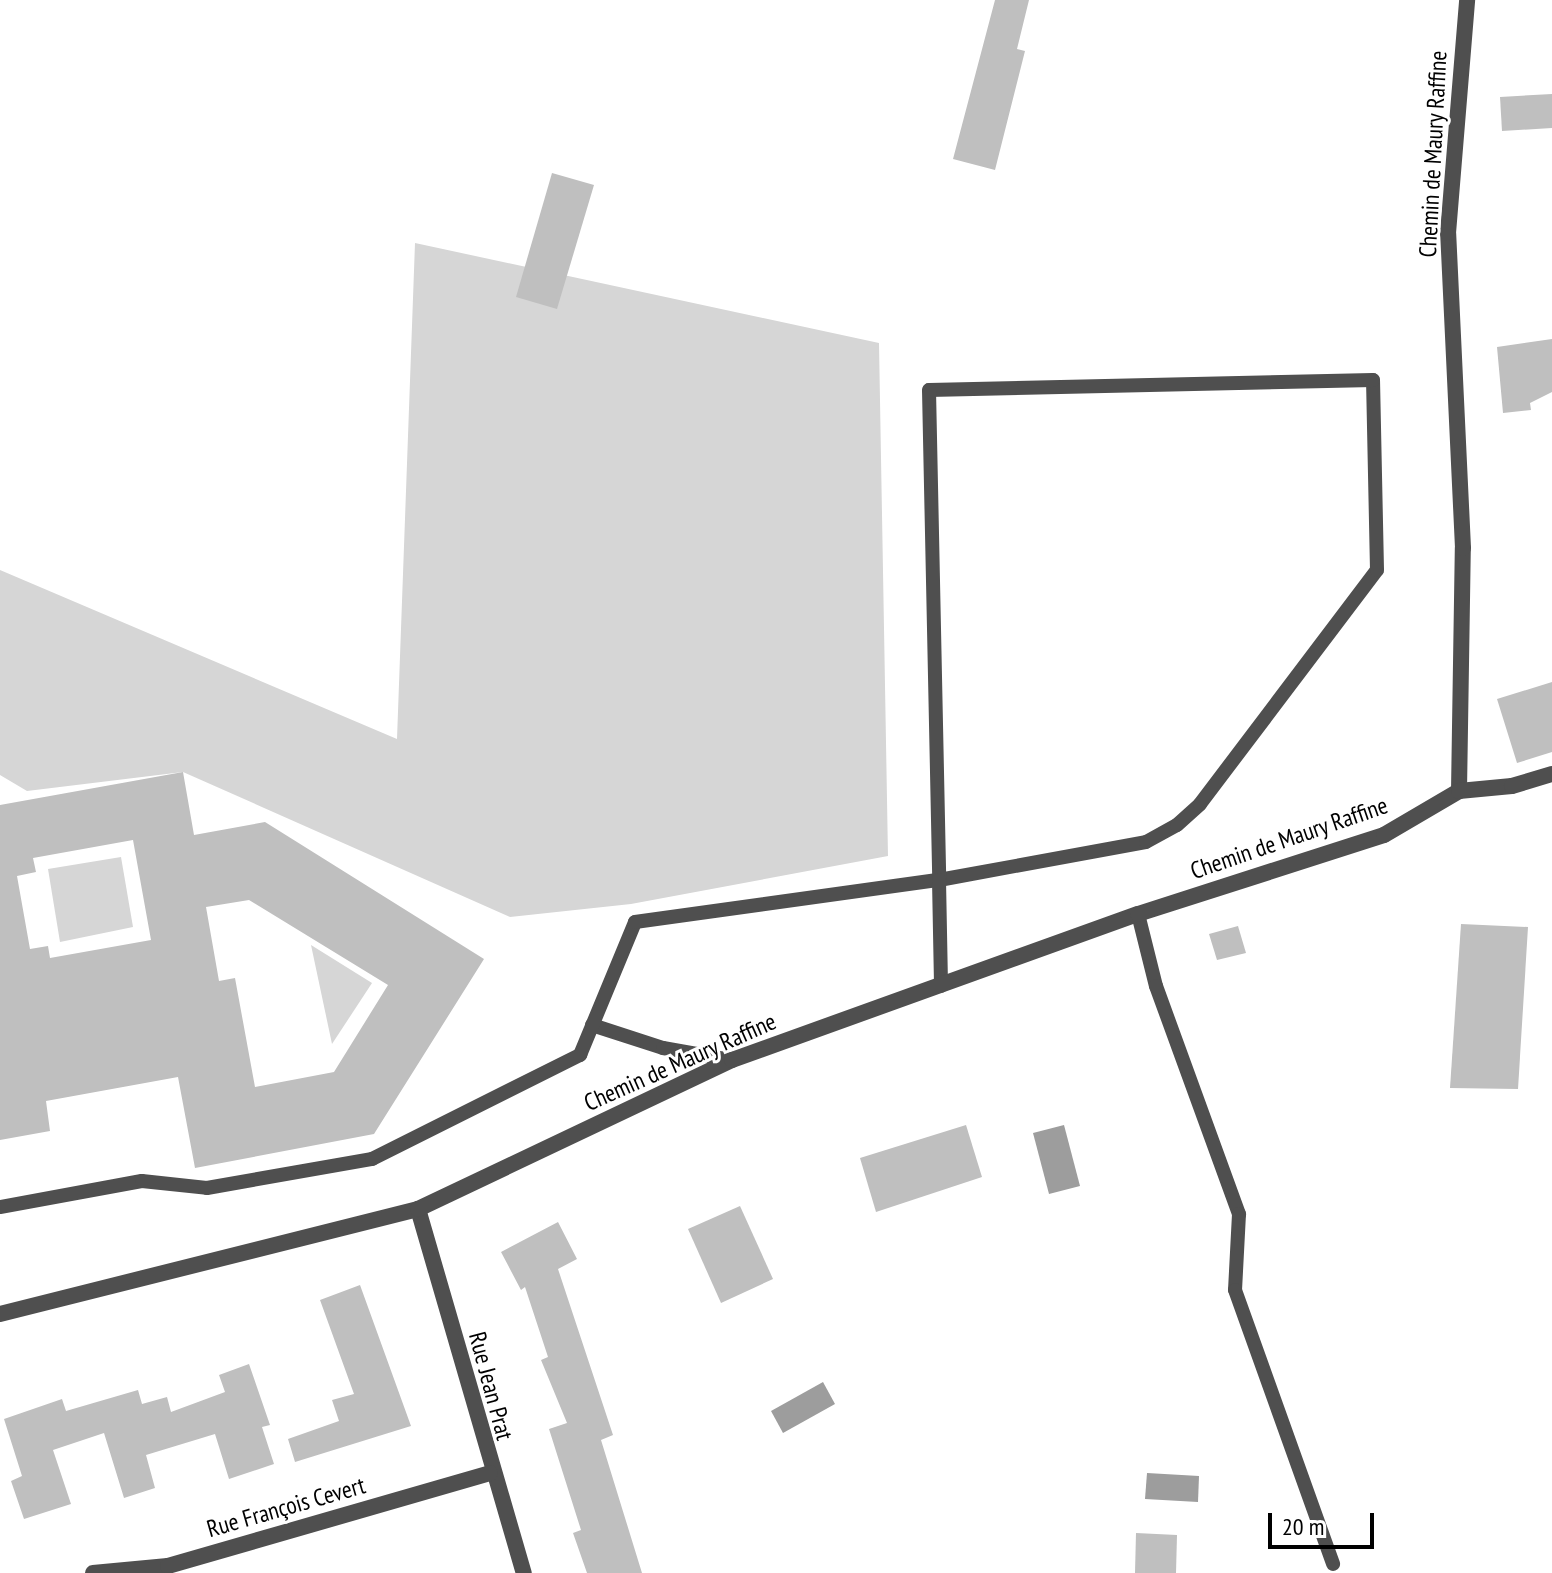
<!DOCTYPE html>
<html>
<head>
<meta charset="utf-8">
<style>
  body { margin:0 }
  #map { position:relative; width:1552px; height:1573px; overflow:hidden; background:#fff; font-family:"PT Sans Narrow",sans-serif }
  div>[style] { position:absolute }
  .green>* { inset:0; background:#d6d6d6 }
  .water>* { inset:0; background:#9d9d9d }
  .building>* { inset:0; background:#bfbfbf }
  .lane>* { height:14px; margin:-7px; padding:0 7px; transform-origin:7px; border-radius:7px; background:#4f4f4f }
  .street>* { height:16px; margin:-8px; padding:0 8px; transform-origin:8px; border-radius:8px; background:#4f4f4f }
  span { translate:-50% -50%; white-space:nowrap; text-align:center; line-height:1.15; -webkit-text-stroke:6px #fff; paint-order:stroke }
  .street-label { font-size:24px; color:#000 }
  .scale { position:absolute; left:1268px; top:1513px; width:106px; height:36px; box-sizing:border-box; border:4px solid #000; border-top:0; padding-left:10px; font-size:24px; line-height:28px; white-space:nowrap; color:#000; -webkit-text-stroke:6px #fff; paint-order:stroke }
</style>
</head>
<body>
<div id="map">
  <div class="green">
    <i style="clip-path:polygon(415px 243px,879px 343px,888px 856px,631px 904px,510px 917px,183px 772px,27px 791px,0 775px,0 570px,397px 739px)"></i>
    <i style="clip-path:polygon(121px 857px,133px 927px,60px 942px,48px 869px)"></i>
    <i style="clip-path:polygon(311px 945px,372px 983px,332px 1044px)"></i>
  </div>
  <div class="water">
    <i style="clip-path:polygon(1064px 1125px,1080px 1186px,1049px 1194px,1033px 1133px)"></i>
    <i style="clip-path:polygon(823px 1382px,835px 1404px,783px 1433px,771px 1411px)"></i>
    <i style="clip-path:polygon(1147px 1473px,1199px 1476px,1198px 1502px,1145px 1499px)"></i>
  </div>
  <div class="building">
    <i style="clip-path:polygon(995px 0,1029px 0,1017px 49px,1025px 51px,995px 170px,953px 159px)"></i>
    <i style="clip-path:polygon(1552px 94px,1552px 128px,1502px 131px,1500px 97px)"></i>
    <i style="clip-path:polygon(552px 173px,594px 185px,557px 309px,516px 297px)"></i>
    <i style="clip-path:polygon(1552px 339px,1552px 392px,1530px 403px,1531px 410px,1503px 413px,1497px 347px)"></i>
    <i style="clip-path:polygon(1552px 682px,1552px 752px,1517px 763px,1497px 699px)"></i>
    <i style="clip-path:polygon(evenodd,183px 772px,194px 835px,265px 822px,484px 959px,374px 1134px,195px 1168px,178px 1077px,46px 1101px,50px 1131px,0 1140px,0 805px,183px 772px,133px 840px,151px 940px,50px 958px,48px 946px,30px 949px,17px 876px,36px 872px,33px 858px,133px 840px,183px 772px,249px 900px,388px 985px,334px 1072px,255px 1087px,235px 978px,219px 981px,206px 907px,249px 900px)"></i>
    <i style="clip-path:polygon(1461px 924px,1528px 927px,1518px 1089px,1450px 1088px)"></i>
    <i style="clip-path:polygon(1238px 926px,1246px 953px,1217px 960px,1209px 934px)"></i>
    <i style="clip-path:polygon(966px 1125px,982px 1177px,876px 1212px,860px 1158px)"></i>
    <i style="clip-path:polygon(740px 1206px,773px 1279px,721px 1303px,688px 1229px)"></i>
    <i style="clip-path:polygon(558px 1222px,577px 1259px,558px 1269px,613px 1435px,601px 1440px,642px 1573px,587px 1573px,573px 1533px,581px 1530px,549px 1429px,567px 1423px,541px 1360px,548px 1357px,525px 1287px,521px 1290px,501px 1252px)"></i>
    <i style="clip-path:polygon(360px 1285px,411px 1426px,295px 1462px,288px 1439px,339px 1421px,332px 1400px,354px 1394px,320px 1300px)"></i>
    <i style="clip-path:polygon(249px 1364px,270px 1425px,262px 1427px,274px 1464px,229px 1479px,215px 1434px,146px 1455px,155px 1488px,124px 1498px,104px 1433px,53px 1450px,71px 1504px,24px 1519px,11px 1481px,22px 1476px,4px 1419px,62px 1399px,66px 1411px,138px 1390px,142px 1404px,167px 1397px,171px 1412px,225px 1392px,219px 1375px)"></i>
    <i style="clip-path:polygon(1136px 1533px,1177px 1535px,1176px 1573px,1135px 1573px)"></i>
  </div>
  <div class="lane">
    <i style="left:1138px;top:914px;width:74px;rotate:76deg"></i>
    <i style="left:1156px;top:986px;width:243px;rotate:70deg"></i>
    <i style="left:1239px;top:1214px;width:76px;rotate:93deg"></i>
    <i style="left:1235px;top:1290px;width:291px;rotate:70.3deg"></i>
    <i style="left:592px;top:1025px;width:75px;rotate:17.9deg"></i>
    <i style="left:663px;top:1048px;width:70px;rotate:9.9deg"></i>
    <i style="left:0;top:1207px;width:144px;rotate:-10.4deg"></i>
    <i style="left:142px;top:1181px;width:65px;rotate:6.1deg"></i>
    <i style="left:207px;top:1188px;width:168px;rotate:-10deg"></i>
    <i style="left:372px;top:1159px;width:233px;rotate:-26.6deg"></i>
    <i style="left:580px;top:1055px;width:144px;rotate:-67.5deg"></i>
    <i style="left:635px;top:922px;width:307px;rotate:-7.9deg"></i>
    <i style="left:939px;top:880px;width:210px;rotate:-10.4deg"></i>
    <i style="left:1146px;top:842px;width:35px;rotate:-29deg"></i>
    <i style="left:1177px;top:825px;width:31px;rotate:-42deg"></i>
    <i style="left:1200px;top:804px;width:293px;rotate:-52.9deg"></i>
    <i style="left:1377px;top:570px;width:190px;rotate:-91.2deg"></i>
    <i style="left:1373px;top:380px;width:444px;rotate:178.7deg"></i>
    <i style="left:929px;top:390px;width:490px;rotate:88.8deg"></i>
    <i style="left:939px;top:880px;width:106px;rotate:88.9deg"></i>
  </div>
  <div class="street">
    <i style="left:1459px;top:791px;width:243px;rotate:-89.1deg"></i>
    <i style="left:1463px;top:548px;width:315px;rotate:-92.7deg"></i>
    <i style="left:1448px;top:233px;width:234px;rotate:-85.3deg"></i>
    <i style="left:418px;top:1209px;width:379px;rotate:73.8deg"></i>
    <i style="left:0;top:1314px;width:431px;rotate:-14.1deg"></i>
    <i style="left:418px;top:1209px;width:348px;rotate:-25.4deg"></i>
    <i style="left:732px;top:1060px;width:431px;rotate:-19.8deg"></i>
    <i style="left:1138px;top:914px;width:258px;rotate:-17.8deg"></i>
    <i style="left:1384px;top:835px;width:87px;rotate:-30.4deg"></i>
    <i style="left:1459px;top:791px;width:53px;rotate:-5.4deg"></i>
    <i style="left:1512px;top:786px;width:42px;rotate:-16.7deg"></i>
    <i style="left:93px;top:1573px;width:75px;rotate:-5.3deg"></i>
    <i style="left:168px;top:1566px;width:335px;rotate:-16.1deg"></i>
  </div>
  <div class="street-label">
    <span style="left:1433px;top:154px;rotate:-87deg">Chemin de Maury Raffine</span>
    <span style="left:1289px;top:838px;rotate:-19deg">Chemin de Maury Raffine</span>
    <span style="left:680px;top:1062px;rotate:-24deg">Chemin de Maury Raffine</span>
    <span style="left:491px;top:1386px;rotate:75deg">Rue Jean Prat</span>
    <span style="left:286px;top:1507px;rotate:-16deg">Rue François Cevert</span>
  </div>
  <div class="scale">20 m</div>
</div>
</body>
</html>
